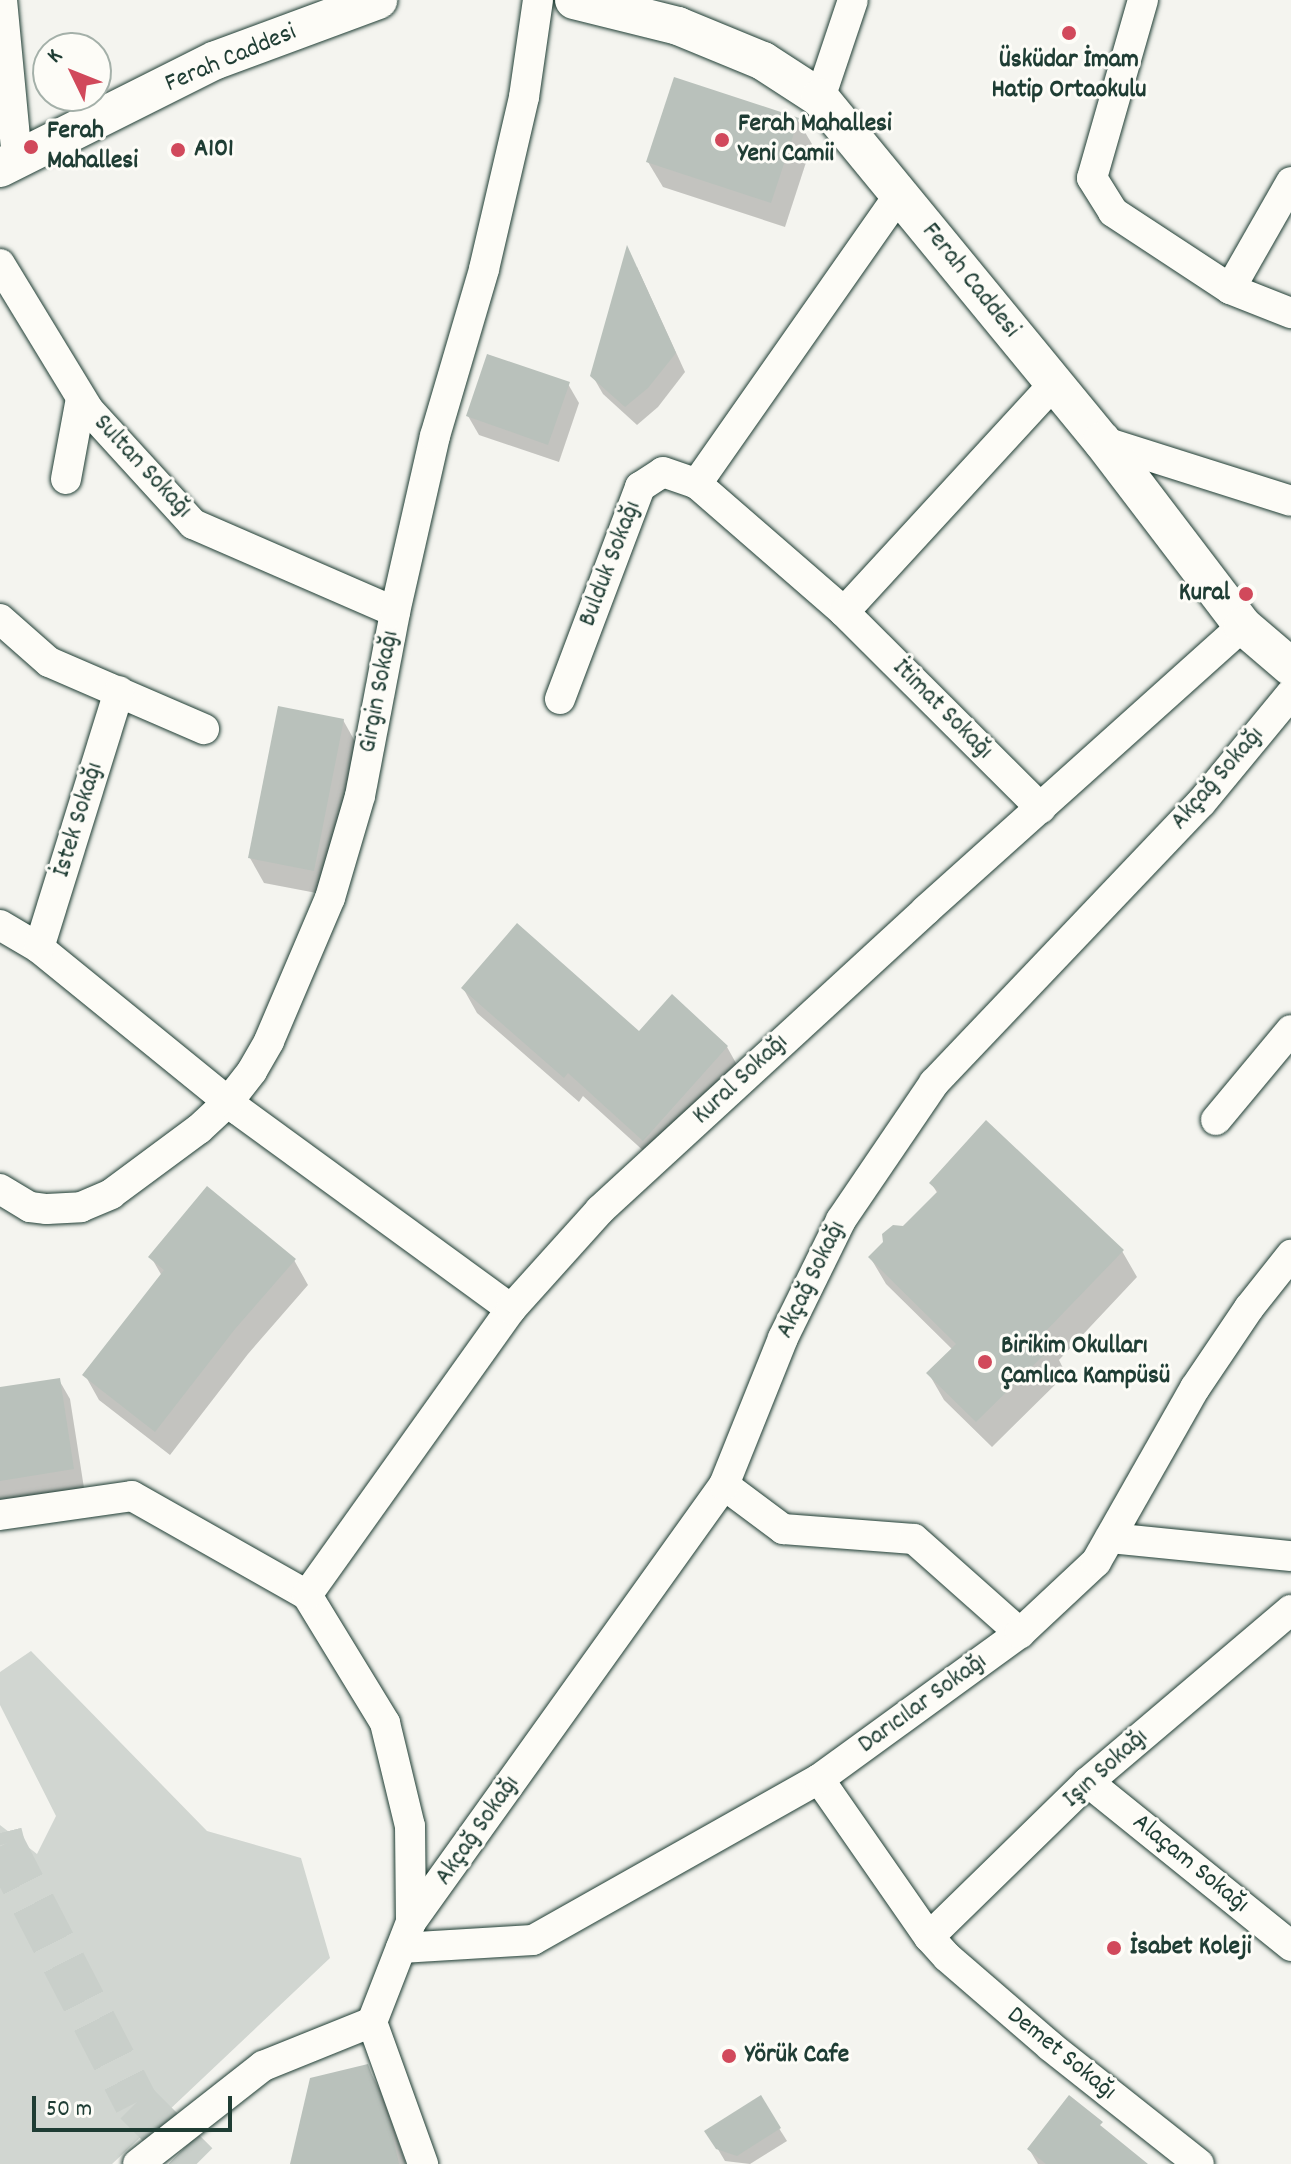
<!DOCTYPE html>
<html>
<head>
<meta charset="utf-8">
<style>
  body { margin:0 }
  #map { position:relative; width:1291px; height:2164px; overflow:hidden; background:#f4f4ef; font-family:Dekko,sans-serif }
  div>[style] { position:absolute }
  .green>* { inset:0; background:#d1d6d1 }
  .shadow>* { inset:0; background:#0003 }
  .building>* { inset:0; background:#b9c1bb }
  .primary-tunnel>* { height:44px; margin-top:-22px; transform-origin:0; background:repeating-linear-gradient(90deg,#c9cfca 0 44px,transparent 0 66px) }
  .roads { filter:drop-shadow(0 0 2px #1f3d34) drop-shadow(0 0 2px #1f3d34) }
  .minor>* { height:30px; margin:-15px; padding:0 15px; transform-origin:15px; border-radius:15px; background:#fdfcf7 }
  .tertiary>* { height:38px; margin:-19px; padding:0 19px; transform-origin:19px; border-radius:19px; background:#fdfcf7 }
  .dots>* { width:22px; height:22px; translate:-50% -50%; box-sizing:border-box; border:4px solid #fdfcf7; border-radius:50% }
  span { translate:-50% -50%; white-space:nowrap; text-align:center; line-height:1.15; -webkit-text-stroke:6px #fdfcf7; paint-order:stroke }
  .street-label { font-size:26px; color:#1f3d34 }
  .poi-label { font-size:26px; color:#1f3d34; font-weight:700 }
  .left { translate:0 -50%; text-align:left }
  .right { translate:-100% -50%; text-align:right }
  .north { position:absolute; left:32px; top:32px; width:80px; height:80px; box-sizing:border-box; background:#fdfcf7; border:2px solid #a4b0a9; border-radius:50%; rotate:313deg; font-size:22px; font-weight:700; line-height:32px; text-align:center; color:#1f3d34 }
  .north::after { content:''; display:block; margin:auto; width:28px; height:36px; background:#d1495b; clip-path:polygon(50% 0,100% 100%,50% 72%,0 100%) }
  .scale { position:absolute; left:32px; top:2096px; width:200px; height:36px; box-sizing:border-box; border:4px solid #1f3d34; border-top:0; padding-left:10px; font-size:24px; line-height:28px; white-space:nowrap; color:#1f3d34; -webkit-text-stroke:6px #fdfcf7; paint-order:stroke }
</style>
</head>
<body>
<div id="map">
  <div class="green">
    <i style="clip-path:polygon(31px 1651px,207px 1831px,301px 1858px,330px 1958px,112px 2164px,0 2164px,0 1825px,37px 1854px,56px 1816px,0 1705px,0 1672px)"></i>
  </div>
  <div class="shadow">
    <i style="clip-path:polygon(797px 119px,812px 144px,785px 227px,663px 187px,648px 162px)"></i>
    <i style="clip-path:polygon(637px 267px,685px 372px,658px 407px,637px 425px,603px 394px,592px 375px)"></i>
    <i style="clip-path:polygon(568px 384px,579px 403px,559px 462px,479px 435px,468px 416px)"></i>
    <i style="clip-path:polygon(343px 720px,357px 745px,327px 895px,264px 883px,250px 858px)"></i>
    <i style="clip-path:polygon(463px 988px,639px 1033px,672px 997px,727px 1047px,741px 1072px,658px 1164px,583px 1096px,579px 1102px,477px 1013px)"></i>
    <i style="clip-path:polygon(931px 1183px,1122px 1251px,1137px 1277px,1059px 1360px,1066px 1374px,992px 1447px,944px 1400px,929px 1374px,953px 1350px,886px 1284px,870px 1257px,938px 1194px)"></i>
    <i style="clip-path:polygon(151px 1257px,294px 1260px,308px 1285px,248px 1354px,170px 1455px,99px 1400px,85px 1375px,162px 1276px)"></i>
    <i style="clip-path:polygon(59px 1380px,70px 1399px,84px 1488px,0 1502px,0 1390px)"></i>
    <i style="clip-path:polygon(367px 2066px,380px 2090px,406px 2164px,292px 2164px)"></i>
    <i style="clip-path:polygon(760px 2098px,787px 2141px,750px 2164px,725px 2161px,707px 2131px)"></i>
    <i style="clip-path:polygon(1029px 2149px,1139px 2164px,1038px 2164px)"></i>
  </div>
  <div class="building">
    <i style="clip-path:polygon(674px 77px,799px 118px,771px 203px,646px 162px)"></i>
    <i style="clip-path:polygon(627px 245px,676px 353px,648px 388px,625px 407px,590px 376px)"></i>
    <i style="clip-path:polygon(487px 354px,570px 382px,548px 445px,466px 416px)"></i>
    <i style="clip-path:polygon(278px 706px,344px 719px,314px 871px,248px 858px)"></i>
    <i style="clip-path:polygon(517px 923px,639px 1031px,672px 994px,728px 1046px,643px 1141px,568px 1073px,564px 1078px,461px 988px)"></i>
    <i style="clip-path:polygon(986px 1120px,1124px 1250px,1042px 1335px,1053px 1346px,976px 1422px,926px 1373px,956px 1344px,868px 1257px,883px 1242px,882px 1234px,893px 1225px,903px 1226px,938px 1191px,929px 1183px)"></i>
    <i style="clip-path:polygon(207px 1186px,296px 1259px,235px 1329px,155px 1432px,82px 1375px,164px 1270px,148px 1257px)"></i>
    <i style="clip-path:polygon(60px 1378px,74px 1469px,0 1481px,0 1387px)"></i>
    <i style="clip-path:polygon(368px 2064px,391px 2129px,399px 2164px,290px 2164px,310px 2078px)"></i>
    <i style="clip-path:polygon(761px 2095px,781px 2128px,737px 2156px,716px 2149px,704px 2131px)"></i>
    <i style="clip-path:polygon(1069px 2095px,1103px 2122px,1100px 2125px,1148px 2164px,1046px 2164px,1027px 2149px)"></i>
  </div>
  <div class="primary-tunnel">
    <i style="left:0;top:1833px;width:12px;rotate:76deg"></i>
    <i style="left:3px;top:1845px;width:290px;rotate:62.7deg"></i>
    <i style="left:136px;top:2103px;width:86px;rotate:45deg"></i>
  </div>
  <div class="roads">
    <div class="minor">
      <i style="left:2px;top:0;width:161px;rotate:84.6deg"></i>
      <i style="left:1143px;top:0;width:185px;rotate:106deg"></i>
      <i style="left:1092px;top:178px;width:40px;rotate:58deg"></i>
      <i style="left:1113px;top:212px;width:140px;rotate:33.3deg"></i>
      <i style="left:1230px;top:289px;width:66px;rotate:21.5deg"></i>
      <i style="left:820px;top:98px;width:103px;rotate:-71.4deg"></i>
      <i style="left:899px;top:195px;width:353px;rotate:125deg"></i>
      <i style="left:697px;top:484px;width:195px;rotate:41deg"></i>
      <i style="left:844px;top:612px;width:310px;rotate:-47.4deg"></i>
      <i style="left:0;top:264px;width:170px;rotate:58.7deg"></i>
      <i style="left:88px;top:409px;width:156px;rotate:47.6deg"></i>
      <i style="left:193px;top:524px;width:220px;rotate:23.5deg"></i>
      <i style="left:1230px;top:289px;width:123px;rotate:-60.3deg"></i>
      <i style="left:1102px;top:441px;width:198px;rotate:17.6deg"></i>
      <i style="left:66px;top:479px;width:82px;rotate:-79.5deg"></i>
      <i style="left:844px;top:612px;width:278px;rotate:44.9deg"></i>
      <i style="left:0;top:619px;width:65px;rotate:41.3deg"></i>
      <i style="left:49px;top:662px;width:169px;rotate:23.4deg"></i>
      <i style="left:560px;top:699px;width:227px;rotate:-69.3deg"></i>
      <i style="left:640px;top:487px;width:27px;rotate:-33deg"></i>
      <i style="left:663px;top:472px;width:36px;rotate:19deg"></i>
      <i style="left:0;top:925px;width:45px;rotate:30.5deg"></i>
      <i style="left:39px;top:948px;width:257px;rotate:39.1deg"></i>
      <i style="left:238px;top:1110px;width:338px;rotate:36.1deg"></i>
      <i style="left:39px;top:948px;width:269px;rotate:-72.7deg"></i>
      <i style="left:1216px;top:1120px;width:117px;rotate:-50.2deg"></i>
      <i style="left:0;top:1189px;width:35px;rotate:31deg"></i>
      <i style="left:30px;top:1207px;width:17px;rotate:7deg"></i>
      <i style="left:47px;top:1209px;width:34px;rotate:-3deg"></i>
      <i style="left:81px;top:1207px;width:33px;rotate:-23deg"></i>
      <i style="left:111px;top:1194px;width:109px;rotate:-36.5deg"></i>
      <i style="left:199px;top:1129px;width:40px;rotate:-43deg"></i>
      <i style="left:228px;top:1102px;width:39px;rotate:-52deg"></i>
      <i style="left:252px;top:1071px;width:34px;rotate:-60deg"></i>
      <i style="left:269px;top:1041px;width:155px;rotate:-66.9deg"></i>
      <i style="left:330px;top:898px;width:106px;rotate:-73.6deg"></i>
      <i style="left:360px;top:796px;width:187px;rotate:-79.2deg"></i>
      <i style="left:395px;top:612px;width:180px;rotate:-77.2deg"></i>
      <i style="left:435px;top:436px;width:174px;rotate:-73.6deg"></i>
      <i style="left:484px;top:269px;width:177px;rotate:-76.9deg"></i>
      <i style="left:524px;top:97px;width:98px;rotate:-81.8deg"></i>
      <i style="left:724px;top:1485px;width:74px;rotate:36.7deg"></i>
      <i style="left:783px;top:1529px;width:131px;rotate:4.4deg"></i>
      <i style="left:914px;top:1539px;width:142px;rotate:41.6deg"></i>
      <i style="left:0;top:1515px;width:133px;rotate:-8.2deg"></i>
      <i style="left:132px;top:1496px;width:201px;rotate:29.5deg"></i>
      <i style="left:307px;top:1595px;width:150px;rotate:58.6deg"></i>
      <i style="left:385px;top:1723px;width:106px;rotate:76.4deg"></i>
      <i style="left:410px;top:1826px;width:96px;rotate:89.4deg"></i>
      <i style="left:411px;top:1922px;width:107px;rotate:111.3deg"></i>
      <i style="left:1110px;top:1538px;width:182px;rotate:5.7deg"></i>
      <i style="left:307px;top:1595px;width:351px;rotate:-54.5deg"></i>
      <i style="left:511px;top:1309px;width:133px;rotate:-48deg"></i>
      <i style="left:600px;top:1210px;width:443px;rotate:-42.6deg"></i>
      <i style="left:926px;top:910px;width:426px;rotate:-41.9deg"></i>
      <i style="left:819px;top:1779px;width:193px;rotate:55.2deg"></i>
      <i style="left:929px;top:1937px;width:27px;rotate:48deg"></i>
      <i style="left:947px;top:1957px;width:136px;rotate:40.8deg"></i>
      <i style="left:1050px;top:2046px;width:190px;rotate:38.4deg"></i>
      <i style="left:1088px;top:1782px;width:261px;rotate:38.9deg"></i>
      <i style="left:411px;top:1922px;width:538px;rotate:-54.39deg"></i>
      <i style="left:724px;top:1485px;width:158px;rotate:-68.1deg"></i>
      <i style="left:783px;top:1338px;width:131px;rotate:-63.8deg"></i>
      <i style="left:841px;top:1220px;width:166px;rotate:-55.8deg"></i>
      <i style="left:934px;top:1083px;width:387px;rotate:-46.4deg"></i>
      <i style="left:1201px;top:803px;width:141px;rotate:-50.5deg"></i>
      <i style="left:929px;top:1937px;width:222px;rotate:-44.3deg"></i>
      <i style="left:1088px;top:1782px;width:266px;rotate:-40.3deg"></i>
      <i style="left:401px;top:1948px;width:132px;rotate:-3.5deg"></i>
      <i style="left:533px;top:1940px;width:328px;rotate:-29.4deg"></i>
      <i style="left:819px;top:1779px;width:248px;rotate:-36deg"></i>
      <i style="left:1020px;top:1633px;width:104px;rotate:-43.1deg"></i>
      <i style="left:1096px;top:1562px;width:200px;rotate:-60.4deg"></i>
      <i style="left:1195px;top:1388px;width:97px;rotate:-56deg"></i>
      <i style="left:1249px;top:1308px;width:68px;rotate:-51.6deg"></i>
      <i style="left:138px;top:2164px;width:159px;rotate:-38.1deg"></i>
      <i style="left:263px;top:2066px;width:118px;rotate:-22deg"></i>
      <i style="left:372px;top:2022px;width:151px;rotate:70.2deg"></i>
    </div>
    <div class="tertiary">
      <i style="left:574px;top:0;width:107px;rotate:14deg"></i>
      <i style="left:678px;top:26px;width:92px;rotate:22.4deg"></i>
      <i style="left:763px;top:61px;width:68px;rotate:33deg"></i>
      <i style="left:820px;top:98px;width:444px;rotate:50.6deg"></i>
      <i style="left:1102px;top:441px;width:233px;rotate:52.7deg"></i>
      <i style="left:1243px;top:626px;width:63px;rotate:40.5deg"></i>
      <i style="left:0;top:168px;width:241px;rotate:-26.6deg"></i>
      <i style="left:216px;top:60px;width:173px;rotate:-20.3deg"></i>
    </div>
  </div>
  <div class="dots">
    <i style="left:1069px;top:33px;background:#d1495b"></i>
    <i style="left:722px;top:140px;background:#d1495b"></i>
    <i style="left:31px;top:147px;background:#d1495b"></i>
    <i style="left:178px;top:150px;background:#d1495b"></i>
    <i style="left:1246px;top:594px;background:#d1495b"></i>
    <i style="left:985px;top:1362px;background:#d1495b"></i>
    <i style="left:1114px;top:1948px;background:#d1495b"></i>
    <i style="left:729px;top:2056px;background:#d1495b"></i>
  </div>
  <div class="street-label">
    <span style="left:231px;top:59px;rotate:-23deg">Ferah Caddesi</span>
    <span style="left:970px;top:281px;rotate:51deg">Ferah Caddesi</span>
    <span style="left:142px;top:467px;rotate:47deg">Sultan Sokağı</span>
    <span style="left:611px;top:564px;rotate:-69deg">Bulduk Sokağı</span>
    <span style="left:380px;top:692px;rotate:-79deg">Girgin Sokağı</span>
    <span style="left:942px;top:710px;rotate:45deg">İtimat Sokağı</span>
    <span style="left:1218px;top:779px;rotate:-49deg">Akçağ Sokağı</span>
    <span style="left:79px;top:820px;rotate:-73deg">İstek Sokağı</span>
    <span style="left:741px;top:1080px;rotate:-43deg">Kural Sokağı</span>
    <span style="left:812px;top:1280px;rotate:-64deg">Akçağ Sokağı</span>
    <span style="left:923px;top:1704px;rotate:-36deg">Darıcılar Sokağı</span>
    <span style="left:1106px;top:1769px;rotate:-42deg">Işın Sokağı</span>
    <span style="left:478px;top:1831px;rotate:-55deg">Akçağ Sokağı</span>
    <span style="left:1190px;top:1864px;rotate:39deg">Alaçam Sokağı</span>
    <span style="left:1061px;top:2054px;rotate:39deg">Demet Sokağı</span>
  </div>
  <div class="poi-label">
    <span style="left:1069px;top:76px">Üsküdar İmam<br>Hatip Ortaokulu</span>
    <span class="left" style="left:738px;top:140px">Ferah Mahallesi<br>Yeni Camii</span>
    <span class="left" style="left:47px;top:147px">Ferah<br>Mahallesi</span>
    <span class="left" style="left:194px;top:150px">A101</span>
    <span class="right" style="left:1230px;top:594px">Kural</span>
    <span class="left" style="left:1001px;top:1362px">Birikim Okulları<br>Çamlıca Kampüsü</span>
    <span class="left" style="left:1130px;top:1948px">İsabet Koleji</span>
    <span class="left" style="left:745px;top:2056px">Yörük Cafe</span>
  </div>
  <div class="north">K</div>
  <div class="scale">50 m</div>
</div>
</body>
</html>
